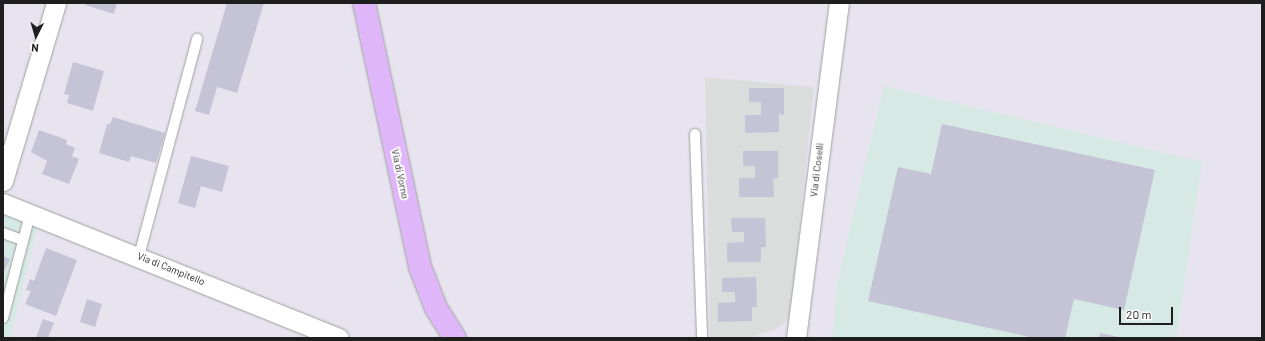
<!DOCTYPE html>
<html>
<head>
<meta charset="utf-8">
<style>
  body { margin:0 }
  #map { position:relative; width:1265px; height:341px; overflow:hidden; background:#e7e4ef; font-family:Barlow,sans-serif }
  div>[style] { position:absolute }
  .residential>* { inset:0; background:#dbdcdc }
  .industrial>* { inset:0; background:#d6e9e4 }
  .building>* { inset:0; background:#c4c4d6 }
  .roads { filter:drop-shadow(0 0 1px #9f9f9f) drop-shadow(0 0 1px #9f9f9f) }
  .lane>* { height:10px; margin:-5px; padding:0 5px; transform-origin:5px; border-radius:5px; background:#fff }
  .street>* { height:19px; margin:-9.5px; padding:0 9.5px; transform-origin:9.5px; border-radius:9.5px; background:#fff }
  .secondary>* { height:22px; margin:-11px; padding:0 11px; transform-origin:11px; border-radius:11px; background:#e0b6fb }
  span { translate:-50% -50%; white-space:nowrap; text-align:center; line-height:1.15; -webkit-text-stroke:4px #fff; paint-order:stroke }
  .street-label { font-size:10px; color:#1e1e1e }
  .frame { position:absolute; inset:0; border:4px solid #1e1e1e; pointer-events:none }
  .north { position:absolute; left:16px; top:16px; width:40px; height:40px; -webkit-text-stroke:3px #fff; paint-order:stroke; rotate:185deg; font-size:11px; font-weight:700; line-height:16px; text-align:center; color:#1e1e1e }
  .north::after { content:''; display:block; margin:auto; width:14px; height:18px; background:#1e1e1e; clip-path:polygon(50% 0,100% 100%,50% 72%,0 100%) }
  .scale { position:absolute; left:1119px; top:307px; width:54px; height:18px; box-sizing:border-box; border:2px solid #1e1e1e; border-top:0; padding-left:5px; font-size:12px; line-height:14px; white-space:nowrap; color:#1e1e1e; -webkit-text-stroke:3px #fff; paint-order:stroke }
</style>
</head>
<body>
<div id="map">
  <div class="residential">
    <i style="clip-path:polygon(705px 77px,814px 87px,790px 318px,774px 330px,747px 338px,712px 338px,710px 334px)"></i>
  </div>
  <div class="industrial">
    <i style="clip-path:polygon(884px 86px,1202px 162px,1176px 338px,833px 338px,837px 284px)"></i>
    <i style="clip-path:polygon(3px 212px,38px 226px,10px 338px,3px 338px)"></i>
  </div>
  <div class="building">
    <i style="clip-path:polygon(85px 3px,117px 3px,114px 14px,85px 5px)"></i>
    <i style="clip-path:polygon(227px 3px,264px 3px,237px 93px,217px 87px,209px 115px,195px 111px)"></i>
    <i style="clip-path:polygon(73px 62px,104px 71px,93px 111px,67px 103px,69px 95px,64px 94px)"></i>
    <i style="clip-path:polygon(749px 88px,784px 88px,784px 115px,779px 114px,779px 132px,745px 133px,745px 115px,761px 115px,761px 102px,749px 102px)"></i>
    <i style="clip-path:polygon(113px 117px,165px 133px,156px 163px,131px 156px,129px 162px,99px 153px,107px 124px,110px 124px)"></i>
    <i style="clip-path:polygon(942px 124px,1155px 170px,1124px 310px,1074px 299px,1065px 338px,1034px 338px,868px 301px,898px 167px,931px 174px)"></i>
    <i style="clip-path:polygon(39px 130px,67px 140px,66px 144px,75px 148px,72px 156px,79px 159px,69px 184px,42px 174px,47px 161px,31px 152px)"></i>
    <i style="clip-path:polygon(743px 151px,778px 151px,778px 178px,773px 179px,774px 197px,739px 197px,739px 178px,755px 178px,755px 166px,743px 166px)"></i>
    <i style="clip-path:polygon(191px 156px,229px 166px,222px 192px,201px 186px,195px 208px,178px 203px)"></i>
    <i style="clip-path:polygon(731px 218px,765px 218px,766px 247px,761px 247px,761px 262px,727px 262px,727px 243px,744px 242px,744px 232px,732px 232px)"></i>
    <i style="clip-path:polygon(46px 248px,77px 260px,56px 316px,25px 304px,31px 291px,26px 290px,30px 279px,34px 281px)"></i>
    <i style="clip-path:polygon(3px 256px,10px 259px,3px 273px)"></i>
    <i style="clip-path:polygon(756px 277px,757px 307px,752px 307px,752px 321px,718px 322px,718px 303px,735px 302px,735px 292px,722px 292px,722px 278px)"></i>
    <i style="clip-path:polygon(87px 299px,102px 304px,95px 327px,80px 322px)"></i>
    <i style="clip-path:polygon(43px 319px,54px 323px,49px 335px,48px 338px,36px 338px)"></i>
    <i style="clip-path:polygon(1100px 333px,1119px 337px,1119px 338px,1099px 338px)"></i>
  </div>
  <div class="roads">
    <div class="lane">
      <i style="left:695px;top:134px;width:204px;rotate:88deg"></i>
      <i style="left:3px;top:233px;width:20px;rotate:20deg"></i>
      <i style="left:139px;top:256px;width:225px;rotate:-75deg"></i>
      <i style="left:3px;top:318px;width:107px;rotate:-75.4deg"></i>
    </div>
    <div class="street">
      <i style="left:3px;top:181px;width:186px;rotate:-73.4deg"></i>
      <i style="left:3px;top:203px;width:362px;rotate:21.9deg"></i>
      <i style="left:796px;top:338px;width:338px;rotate:-82.7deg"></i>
    </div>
    <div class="secondary">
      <i style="left:364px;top:3px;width:270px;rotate:78deg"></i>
      <i style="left:420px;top:267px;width:44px;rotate:68.7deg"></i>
      <i style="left:436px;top:308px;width:36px;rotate:58deg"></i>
    </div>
  </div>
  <div class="street-label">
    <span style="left:817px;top:170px;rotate:-83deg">Via di Coselli</span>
    <span style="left:400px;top:174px;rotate:78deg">Via di Vorno</span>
    <span style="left:171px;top:269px;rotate:22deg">Via di Campitello</span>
  </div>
  <div class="frame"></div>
  <div class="north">N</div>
  <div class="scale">20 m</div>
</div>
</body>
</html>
